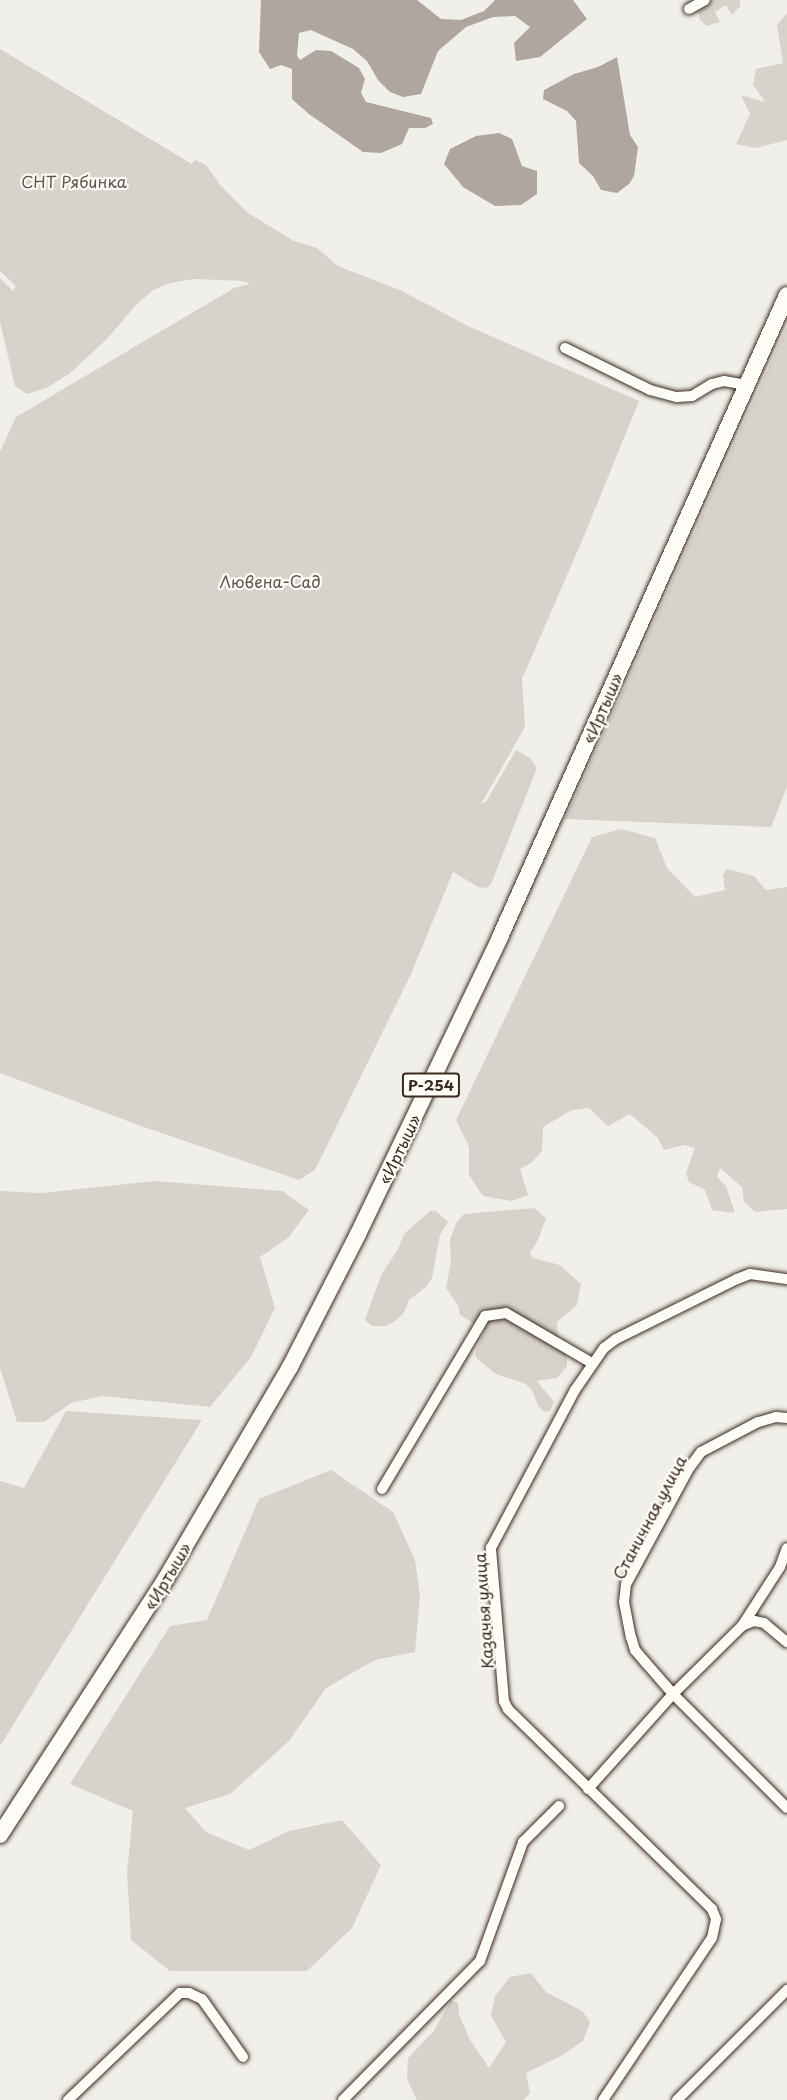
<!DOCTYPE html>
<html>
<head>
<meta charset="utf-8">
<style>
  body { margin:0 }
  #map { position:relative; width:787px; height:2100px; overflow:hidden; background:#f1efea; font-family:"Playpen Sans",sans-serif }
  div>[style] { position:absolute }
  .green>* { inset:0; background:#d7d2cc }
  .water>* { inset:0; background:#aea69f }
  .roads { filter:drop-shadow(0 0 2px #3b2a1e) drop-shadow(0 0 2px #3b2a1e) }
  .minor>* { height:10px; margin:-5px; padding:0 5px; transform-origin:5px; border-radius:5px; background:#fdfcf7 }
  .trunk>* { height:16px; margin:-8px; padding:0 8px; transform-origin:8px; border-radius:8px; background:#fdfcf7 }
  span { translate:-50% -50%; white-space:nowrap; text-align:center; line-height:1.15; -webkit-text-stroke:4.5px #fdfcf7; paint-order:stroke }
  .shield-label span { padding:2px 4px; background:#fdfcf7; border:2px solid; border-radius:4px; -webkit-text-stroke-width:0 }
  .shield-label { font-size:15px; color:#3b2a1e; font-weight:700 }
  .park-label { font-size:16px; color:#62544a }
  .street-label { font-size:16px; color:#3b2a1e }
</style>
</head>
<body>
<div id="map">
  <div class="green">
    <i style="clip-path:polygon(711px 0,740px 0,740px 6px,732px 15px,726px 5px,715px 12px,720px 22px,707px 26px,700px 20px,698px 12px)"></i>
    <i style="clip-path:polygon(787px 13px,787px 140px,756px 148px,736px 144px,750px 114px,741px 95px,765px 102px,753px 85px,756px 69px,783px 63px,777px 25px)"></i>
    <i style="clip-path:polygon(0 49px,192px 164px,195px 160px,206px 165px,221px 186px,248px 213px,294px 241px,317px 248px,338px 266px,402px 291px,468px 326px,639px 401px,584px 536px,522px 679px,525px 727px,481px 804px,486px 802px,516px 750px,530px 758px,537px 768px,491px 884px,487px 888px,478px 887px,453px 872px,411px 974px,315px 1170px,299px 1180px,141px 1126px,0 1073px,0 452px,16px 417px,234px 288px,250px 284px,243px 281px,194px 279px,170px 283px,153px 290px,135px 306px,107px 339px,69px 374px,46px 388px,27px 394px,15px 386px,0 322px,0 278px,13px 291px,16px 286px,0 271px)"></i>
    <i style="clip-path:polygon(787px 326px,787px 787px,771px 827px,565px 819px)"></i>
    <i style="clip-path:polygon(621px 829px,655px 838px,667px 868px,695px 897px,725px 890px,723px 875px,727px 869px,754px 876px,766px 890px,787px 887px,787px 1209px,755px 1212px,744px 1202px,742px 1187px,720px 1168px,717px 1177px,726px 1186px,735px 1213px,712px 1210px,705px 1190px,689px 1182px,686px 1173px,695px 1148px,684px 1145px,664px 1150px,658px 1138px,630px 1114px,608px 1126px,589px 1108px,572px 1110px,543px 1127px,542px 1151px,531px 1163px,520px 1169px,528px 1195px,512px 1201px,483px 1196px,469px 1175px,469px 1147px,456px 1120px,592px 837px)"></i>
    <i style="clip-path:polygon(155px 1181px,282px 1191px,309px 1210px,288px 1238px,260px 1257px,275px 1308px,251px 1357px,210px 1407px,102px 1396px,71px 1403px,44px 1422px,17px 1422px,0 1368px,0 1191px,41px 1193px)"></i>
    <i style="clip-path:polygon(534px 1208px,546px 1218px,538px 1240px,530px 1253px,533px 1258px,560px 1265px,581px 1284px,577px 1305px,557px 1322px,558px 1337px,567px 1357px,567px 1366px,557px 1378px,537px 1381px,554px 1402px,550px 1411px,545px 1412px,538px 1406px,533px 1392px,526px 1384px,496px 1374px,477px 1359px,475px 1354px,485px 1330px,460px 1315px,458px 1305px,446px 1288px,451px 1261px,450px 1240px,456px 1223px,464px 1214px)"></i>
    <i style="clip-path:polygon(430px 1211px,436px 1211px,448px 1222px,440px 1235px,432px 1278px,427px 1286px,409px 1300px,403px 1314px,395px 1321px,386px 1326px,372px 1326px,365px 1320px,382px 1273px,397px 1251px,405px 1233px)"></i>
    <i style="clip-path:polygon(66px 1411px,202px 1420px,0 1746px,0 1481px,24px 1488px)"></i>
    <i style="clip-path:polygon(331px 1470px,393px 1512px,415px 1560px,420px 1595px,415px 1652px,375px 1660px,326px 1688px,289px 1741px,230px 1794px,185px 1808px,206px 1832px,249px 1850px,289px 1831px,342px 1820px,381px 1865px,352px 1928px,307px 1971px,170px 1971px,131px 1940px,127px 1872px,133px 1811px,70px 1784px,170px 1626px,207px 1620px,259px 1499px)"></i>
    <i style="clip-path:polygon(531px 1973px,546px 1992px,582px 2011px,590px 2022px,583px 2041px,561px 2056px,526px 2073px,530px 2093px,523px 2100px,417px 2100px,407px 2079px,408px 2058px,433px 2032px,451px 2001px,458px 2003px,459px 2014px,469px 2038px,489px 2068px,506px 2042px,491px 2016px,495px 1996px,510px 1977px)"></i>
  </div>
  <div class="water">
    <i style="clip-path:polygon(261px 0,417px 0,441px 19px,461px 20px,484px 11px,495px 0,573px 0,587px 19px,540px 57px,516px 61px,514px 43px,530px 27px,515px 16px,493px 17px,466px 27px,438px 51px,421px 94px,403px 97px,390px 92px,378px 80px,367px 61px,353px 49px,311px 30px,299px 33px,297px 56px,300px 60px,316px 50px,331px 51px,359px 68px,365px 79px,361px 93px,366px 102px,431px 118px,433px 124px,425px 128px,409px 128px,402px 144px,381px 153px,363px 152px,309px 114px,292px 99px,292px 69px,281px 65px,270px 69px,259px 52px)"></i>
    <i style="clip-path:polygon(617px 57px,630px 135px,638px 147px,634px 176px,629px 184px,617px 193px,601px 190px,593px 176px,579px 163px,576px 121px,567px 111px,543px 99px,544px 90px,574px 74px,598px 67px)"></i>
    <i style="clip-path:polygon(499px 133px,512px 139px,522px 166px,537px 171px,537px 194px,521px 205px,495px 206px,463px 187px,444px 164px,450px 149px,476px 136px)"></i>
  </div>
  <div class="roads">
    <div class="minor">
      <i style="left:689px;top:9px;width:18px;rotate:-29deg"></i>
      <i style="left:565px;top:348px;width:95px;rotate:26.3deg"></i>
      <i style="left:650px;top:390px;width:28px;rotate:15deg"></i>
      <i style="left:677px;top:397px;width:15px;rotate:-4deg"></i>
      <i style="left:692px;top:396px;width:23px;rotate:-31deg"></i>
      <i style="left:712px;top:384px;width:12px;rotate:-14deg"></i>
      <i style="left:724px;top:381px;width:23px;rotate:10deg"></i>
      <i style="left:787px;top:1418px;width:11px;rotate:-175deg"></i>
      <i style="left:776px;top:1417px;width:19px;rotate:164deg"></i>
      <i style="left:758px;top:1422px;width:64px;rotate:152.2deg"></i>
      <i style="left:701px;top:1452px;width:22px;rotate:126deg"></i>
      <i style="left:688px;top:1470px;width:130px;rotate:118.5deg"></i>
      <i style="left:626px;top:1584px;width:18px;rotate:96deg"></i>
      <i style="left:624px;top:1602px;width:36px;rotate:79deg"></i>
      <i style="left:631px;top:1637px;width:14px;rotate:73deg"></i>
      <i style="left:635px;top:1650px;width:17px;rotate:50deg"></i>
      <i style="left:646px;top:1663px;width:41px;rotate:48.9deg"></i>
      <i style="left:673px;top:1694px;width:161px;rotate:45deg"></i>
      <i style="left:382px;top:1489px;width:201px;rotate:-59.2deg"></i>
      <i style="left:485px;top:1316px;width:21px;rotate:-8deg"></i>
      <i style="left:506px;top:1313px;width:99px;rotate:30.2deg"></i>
      <i style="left:742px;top:1626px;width:13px;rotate:-23deg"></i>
      <i style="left:754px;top:1621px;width:10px;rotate:11deg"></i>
      <i style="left:764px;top:1623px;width:30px;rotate:40deg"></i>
      <i style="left:588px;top:1789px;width:127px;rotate:-48.2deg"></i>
      <i style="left:673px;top:1694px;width:97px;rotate:-44.6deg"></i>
      <i style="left:742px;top:1626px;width:70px;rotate:-57.2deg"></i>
      <i style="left:780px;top:1567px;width:20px;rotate:-70deg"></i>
      <i style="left:68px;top:2100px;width:155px;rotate:-43.7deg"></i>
      <i style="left:180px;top:1993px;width:9px"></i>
      <i style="left:189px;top:1993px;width:14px;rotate:25deg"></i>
      <i style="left:202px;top:1999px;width:71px;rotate:54.7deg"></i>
      <i style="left:343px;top:2100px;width:195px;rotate:-45.4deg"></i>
      <i style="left:480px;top:1961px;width:127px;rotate:-70.1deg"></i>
      <i style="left:523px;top:1842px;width:51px;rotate:-45deg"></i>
      <i style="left:603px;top:2100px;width:195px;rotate:-56.1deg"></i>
      <i style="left:712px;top:1938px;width:19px;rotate:-78deg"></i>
      <i style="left:716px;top:1919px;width:11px;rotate:-112deg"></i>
      <i style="left:712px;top:1909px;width:286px;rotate:-135.6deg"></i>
      <i style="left:508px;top:1709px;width:9px;rotate:-117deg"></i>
      <i style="left:504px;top:1701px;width:154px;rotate:-94.9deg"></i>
      <i style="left:491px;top:1548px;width:179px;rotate:-62deg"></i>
      <i style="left:575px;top:1390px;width:51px;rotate:-55.4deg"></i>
      <i style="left:604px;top:1348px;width:15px;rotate:-37deg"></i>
      <i style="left:616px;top:1339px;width:135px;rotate:-26.4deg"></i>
      <i style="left:737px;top:1279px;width:14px;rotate:-21deg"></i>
      <i style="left:750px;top:1274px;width:37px;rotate:8deg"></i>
      <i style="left:677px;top:2100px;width:156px;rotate:-45deg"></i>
    </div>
    <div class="trunk">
      <i style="left:0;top:1835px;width:304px;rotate:-57.1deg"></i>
      <i style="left:165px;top:1580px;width:247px;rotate:-59.6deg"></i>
      <i style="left:290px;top:1367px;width:149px;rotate:-62.9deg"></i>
      <i style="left:358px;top:1234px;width:329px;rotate:-64.4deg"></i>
      <i style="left:500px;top:937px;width:703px;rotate:-65.91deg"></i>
    </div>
  </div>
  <div class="shield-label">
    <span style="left:431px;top:1085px">Р-254</span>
  </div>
  <div class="park-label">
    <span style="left:74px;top:181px">СНТ Рябинка</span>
    <span style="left:270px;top:581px">Лювена-Сад</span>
  </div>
  <div class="street-label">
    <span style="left:602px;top:708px;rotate:-66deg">«Иртыш»</span>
    <span style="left:399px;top:1149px;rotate:-64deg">«Иртыш»</span>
    <span style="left:649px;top:1517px;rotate:-62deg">Станичная улица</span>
    <span style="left:167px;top:1576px;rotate:-59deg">«Иртыш»</span>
    <span style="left:483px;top:1611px;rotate:-94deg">Казачья улица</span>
  </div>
</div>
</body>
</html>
